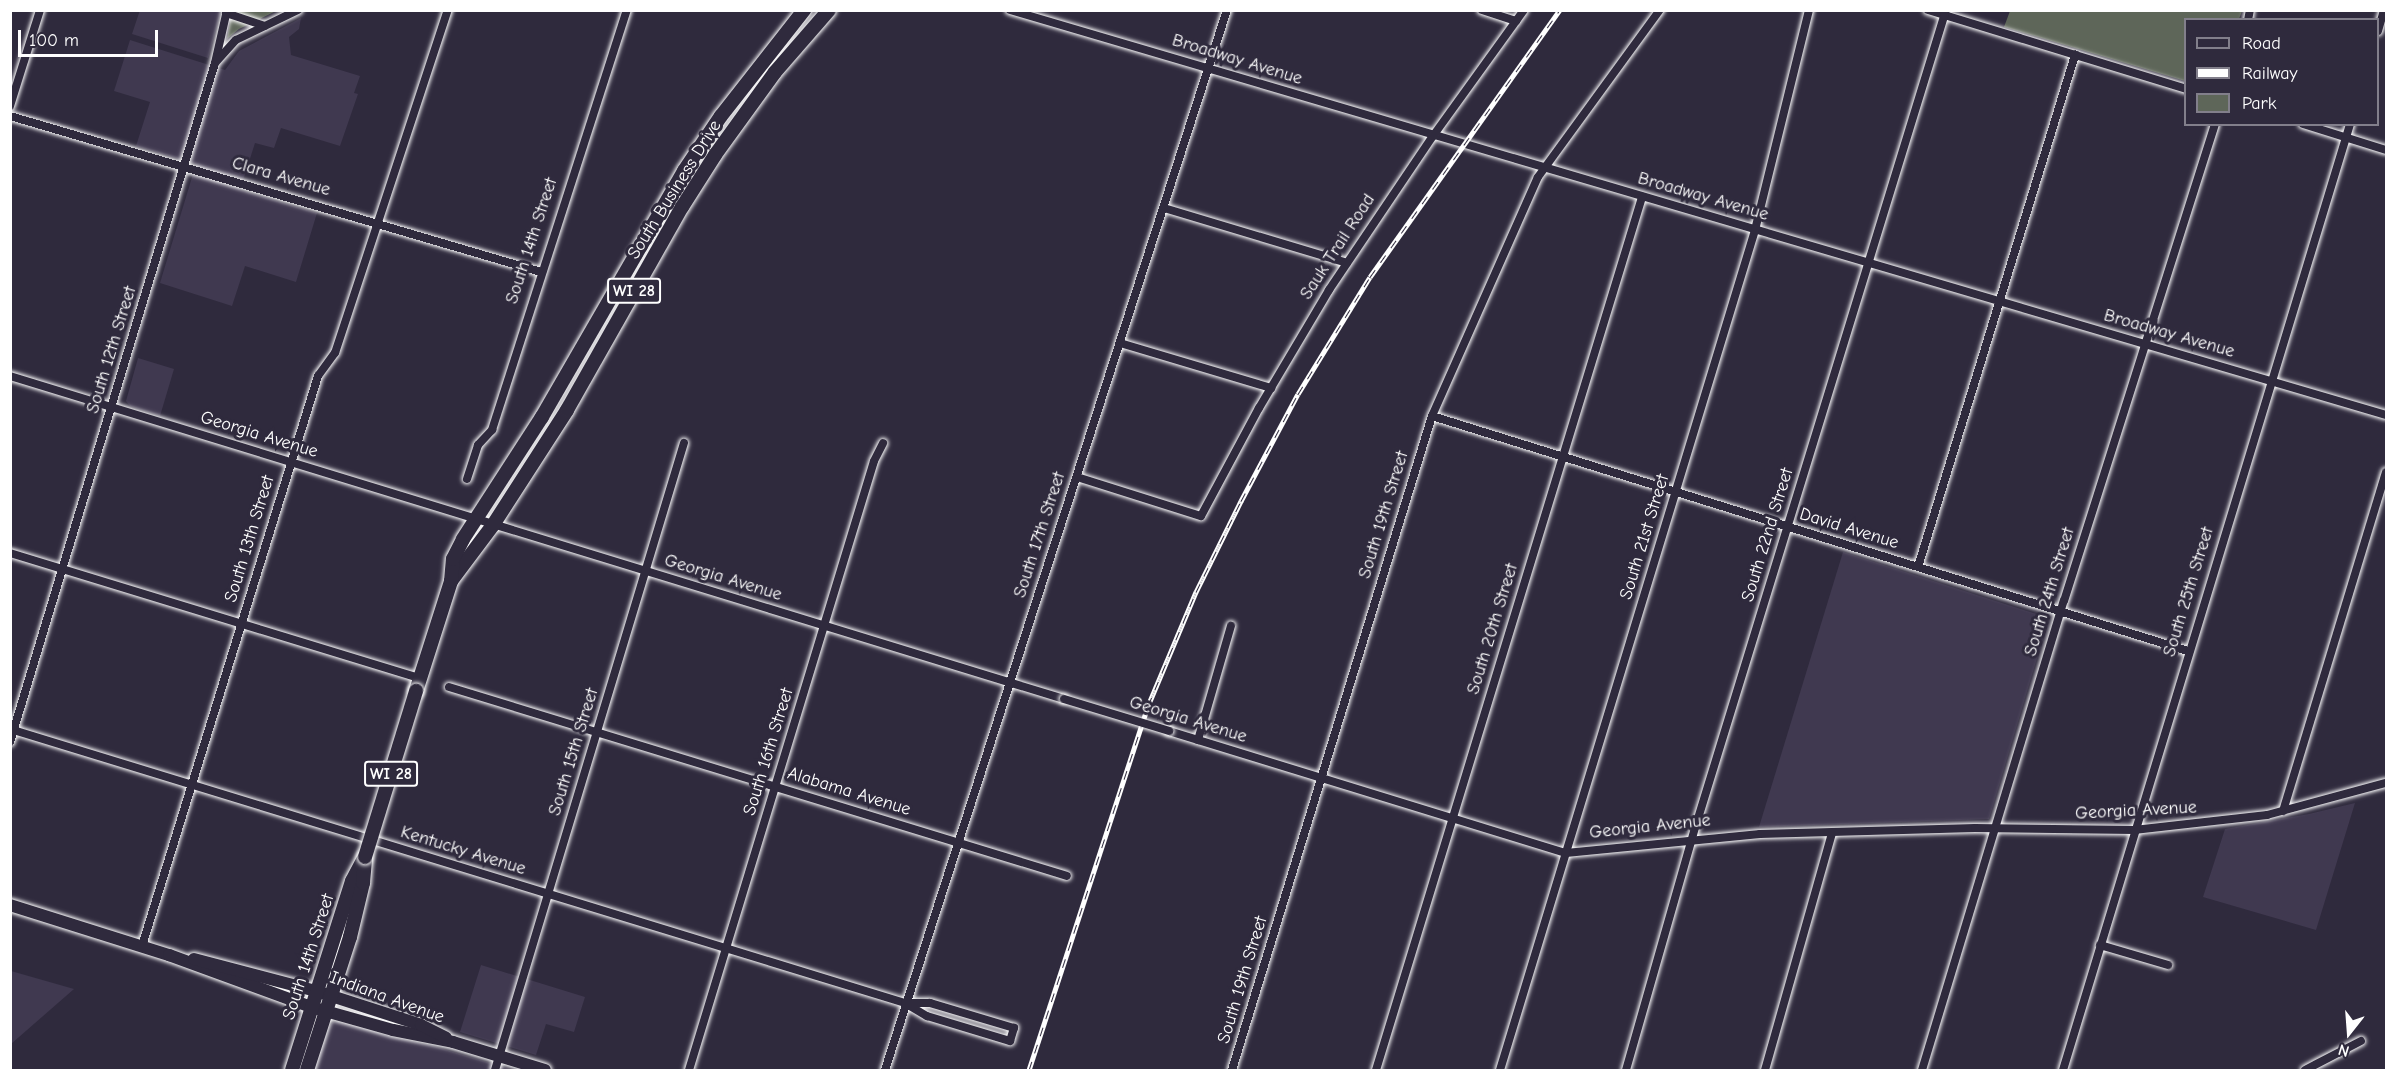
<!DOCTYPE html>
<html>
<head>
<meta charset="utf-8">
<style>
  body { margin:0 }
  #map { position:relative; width:2397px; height:1081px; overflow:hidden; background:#2f2a3d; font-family:"Comic Neue",sans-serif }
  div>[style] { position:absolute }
  .built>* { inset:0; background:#403950 }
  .green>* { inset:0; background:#5e6659 }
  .roads { filter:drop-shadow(0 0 2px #fff) drop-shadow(0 0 2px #fff) }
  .street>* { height:8px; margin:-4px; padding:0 4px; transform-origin:4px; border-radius:4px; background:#2f2a3d }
  .secondary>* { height:12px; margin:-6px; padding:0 6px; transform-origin:6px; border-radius:6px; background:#2f2a3d }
  .primary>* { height:14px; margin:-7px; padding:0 7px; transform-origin:7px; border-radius:7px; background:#2f2a3d }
  .rail>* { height:5px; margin-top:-2.5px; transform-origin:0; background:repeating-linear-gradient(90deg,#2f2a3d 0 9px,#fff 0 18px); box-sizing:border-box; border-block:2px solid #fff }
  .bridges { filter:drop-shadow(0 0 2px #fff) drop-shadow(0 0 2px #fff) }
  .street-bridge>* { height:8px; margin:-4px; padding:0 4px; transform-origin:4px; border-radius:4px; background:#2f2a3d }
  .primary-bridge>* { height:14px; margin:-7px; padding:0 7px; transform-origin:7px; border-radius:7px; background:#2f2a3d }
  span { translate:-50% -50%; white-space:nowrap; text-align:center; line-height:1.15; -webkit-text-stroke:6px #2f2a3d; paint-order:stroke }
  .shield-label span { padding:2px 4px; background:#2f2a3d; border:2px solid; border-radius:4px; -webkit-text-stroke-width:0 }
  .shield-label { font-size:16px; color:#fff; font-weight:700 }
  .street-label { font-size:18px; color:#fff }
  .frame { position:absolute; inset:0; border:12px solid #fff; pointer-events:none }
  .legend { position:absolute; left:2184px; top:18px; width:195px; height:108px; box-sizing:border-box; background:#2f2a3d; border:2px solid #827f8b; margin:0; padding:8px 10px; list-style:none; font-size:18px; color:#fff }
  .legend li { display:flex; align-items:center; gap:12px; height:30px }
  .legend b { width:30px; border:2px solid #827f8b }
  .north { position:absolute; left:2319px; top:1003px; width:60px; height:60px; -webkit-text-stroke:4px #2f2a3d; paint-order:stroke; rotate:197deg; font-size:16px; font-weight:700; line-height:24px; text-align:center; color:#fff }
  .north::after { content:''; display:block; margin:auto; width:21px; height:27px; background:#fff; clip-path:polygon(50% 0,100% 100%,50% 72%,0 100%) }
  .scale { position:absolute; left:18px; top:30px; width:140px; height:27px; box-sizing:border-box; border:3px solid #fff; border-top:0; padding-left:8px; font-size:18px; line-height:21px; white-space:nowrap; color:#fff; -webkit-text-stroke:4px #2f2a3d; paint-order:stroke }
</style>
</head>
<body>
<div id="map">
  <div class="built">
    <i style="clip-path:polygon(140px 10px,221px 11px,208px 58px,132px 34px)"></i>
    <i style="clip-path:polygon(301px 18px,299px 29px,289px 37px,291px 55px,360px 76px,354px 93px,358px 94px,340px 146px,281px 128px,274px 148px,255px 143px,240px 190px,317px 213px,296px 282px,245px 266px,232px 306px,160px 283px,196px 164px,136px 146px,150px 102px,114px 91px,130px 40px,225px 70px,239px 51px)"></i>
    <i style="clip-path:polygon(138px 358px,174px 369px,160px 416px,130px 406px,126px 401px)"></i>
    <i style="clip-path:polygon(1843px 552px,2049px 618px,1989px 819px,1759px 827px)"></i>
    <i style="clip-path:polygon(2355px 803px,2316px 930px,2203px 897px,2225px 829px,2309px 814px)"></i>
    <i style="clip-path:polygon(481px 965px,585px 997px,574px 1032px,546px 1024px,536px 1055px,460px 1032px)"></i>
    <i style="clip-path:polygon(11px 971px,74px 989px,11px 1044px,10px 1044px)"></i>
    <i style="clip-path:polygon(342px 1020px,387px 1036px,433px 1046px,513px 1070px,313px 1070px,329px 1027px,333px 1022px)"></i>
  </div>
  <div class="green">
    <i style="clip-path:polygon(232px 11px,276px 11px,239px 29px,227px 39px)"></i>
    <i style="clip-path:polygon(2010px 11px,2010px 10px,2242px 11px,2239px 19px,2186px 20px,2185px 81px,2004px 27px)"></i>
  </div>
  <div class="roads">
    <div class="street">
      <i style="left:1010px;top:10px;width:1434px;rotate:16.4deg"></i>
      <i style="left:1482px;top:10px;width:36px;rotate:18deg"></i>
      <i style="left:1928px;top:10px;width:270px;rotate:17deg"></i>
      <i style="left:226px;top:13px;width:41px;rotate:18.4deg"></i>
      <i style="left:2248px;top:20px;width:10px;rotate:-79deg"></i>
      <i style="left:2378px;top:31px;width:22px;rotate:-74deg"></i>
      <i style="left:215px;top:63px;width:54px;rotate:-77.2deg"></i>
      <i style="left:10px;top:106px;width:101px;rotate:-72.6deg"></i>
      <i style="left:10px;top:116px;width:553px;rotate:16.37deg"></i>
      <i style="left:2303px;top:124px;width:87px;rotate:17.4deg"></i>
      <i style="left:1164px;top:208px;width:191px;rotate:16.7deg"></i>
      <i style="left:1120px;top:343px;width:158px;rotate:16.6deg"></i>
      <i style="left:10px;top:376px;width:1102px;rotate:17.04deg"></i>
      <i style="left:1432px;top:416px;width:792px;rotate:17.27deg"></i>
      <i style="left:1077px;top:477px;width:130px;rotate:17.5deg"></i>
      <i style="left:1201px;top:516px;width:123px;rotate:-61.8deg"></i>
      <i style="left:1259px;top:408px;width:137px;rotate:-59.3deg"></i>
      <i style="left:1329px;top:290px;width:186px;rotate:-56deg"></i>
      <i style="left:1433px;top:136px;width:155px;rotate:-54.2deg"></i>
      <i style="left:467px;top:479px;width:36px;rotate:-72deg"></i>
      <i style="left:478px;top:445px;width:21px;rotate:-47deg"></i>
      <i style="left:492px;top:430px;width:441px;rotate:-72.2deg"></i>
      <i style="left:10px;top:553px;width:429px;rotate:17deg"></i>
      <i style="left:1918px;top:567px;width:536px;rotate:-72.95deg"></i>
      <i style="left:449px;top:687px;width:646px;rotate:17deg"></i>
      <i style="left:10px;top:729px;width:936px;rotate:17.02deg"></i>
      <i style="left:905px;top:1003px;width:26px;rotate:31deg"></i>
      <i style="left:927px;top:1016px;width:87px;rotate:16.8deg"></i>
      <i style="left:1010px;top:1041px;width:14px;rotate:-73deg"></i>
      <i style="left:1014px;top:1028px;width:88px;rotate:-163.4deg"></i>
      <i style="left:930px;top:1003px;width:25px;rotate:180deg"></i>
      <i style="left:1169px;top:731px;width:415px;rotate:17.1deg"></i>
      <i style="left:1566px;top:853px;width:195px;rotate:-5.6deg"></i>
      <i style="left:1760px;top:834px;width:215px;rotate:-1.6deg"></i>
      <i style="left:1975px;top:828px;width:159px;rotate:0.7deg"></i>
      <i style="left:2134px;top:830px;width:134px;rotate:-6.4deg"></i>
      <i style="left:2267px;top:815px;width:123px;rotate:-15.1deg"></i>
      <i style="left:1198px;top:740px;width:119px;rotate:-73.9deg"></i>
      <i style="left:10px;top:742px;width:709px;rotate:-73.2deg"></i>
      <i style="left:215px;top:63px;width:31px;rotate:-48deg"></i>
      <i style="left:236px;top:40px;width:69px;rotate:-25.8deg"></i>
      <i style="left:2283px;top:811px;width:354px;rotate:-73.1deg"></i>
      <i style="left:2100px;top:945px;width:71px;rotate:16.4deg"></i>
      <i style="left:142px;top:946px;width:597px;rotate:-72.84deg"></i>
      <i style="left:318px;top:376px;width:29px;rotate:-54deg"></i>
      <i style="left:335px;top:353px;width:361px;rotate:-71.8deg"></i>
      <i style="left:495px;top:1070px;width:655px;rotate:-73.23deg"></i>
      <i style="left:689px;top:1070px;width:636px;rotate:-73.1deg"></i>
      <i style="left:874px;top:461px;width:20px;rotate:-63deg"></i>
      <i style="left:885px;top:1070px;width:1114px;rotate:-72.12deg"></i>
      <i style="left:1232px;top:1070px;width:684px;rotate:-73deg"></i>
      <i style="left:1432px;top:416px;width:261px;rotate:-66.1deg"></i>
      <i style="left:1538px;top:177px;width:207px;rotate:-53.9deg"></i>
      <i style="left:1376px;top:1070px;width:913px;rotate:-73.05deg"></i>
      <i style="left:1500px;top:1070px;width:878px;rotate:-73.11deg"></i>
      <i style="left:1755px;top:230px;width:227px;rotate:-76.2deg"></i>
      <i style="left:1626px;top:1070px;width:255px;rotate:-74.1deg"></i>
      <i style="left:1696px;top:825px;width:852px;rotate:-72.95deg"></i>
      <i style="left:1765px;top:1070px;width:245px;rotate:-74.2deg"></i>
      <i style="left:1922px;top:1070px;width:490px;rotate:-73.2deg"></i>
      <i style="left:2064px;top:601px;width:500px;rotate:-72.43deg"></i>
      <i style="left:2063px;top:1070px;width:989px;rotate:-73.12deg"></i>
      <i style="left:2305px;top:1070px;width:63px;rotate:-27.4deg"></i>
    </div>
    <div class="secondary">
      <i style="left:10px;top:905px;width:167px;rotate:17.5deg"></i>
      <i style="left:169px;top:955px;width:151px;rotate:20.1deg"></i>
      <i style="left:311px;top:1007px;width:85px;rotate:15.7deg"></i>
      <i style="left:393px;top:1030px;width:61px;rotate:11.3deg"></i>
      <i style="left:453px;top:1042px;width:96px;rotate:16.9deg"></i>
      <i style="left:194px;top:959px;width:126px;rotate:14.7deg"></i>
      <i style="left:316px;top:991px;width:110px;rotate:17.9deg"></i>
      <i style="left:421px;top:1025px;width:28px;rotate:27deg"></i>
    </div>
    <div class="primary">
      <i style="left:451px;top:581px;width:70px;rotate:-53.1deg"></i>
      <i style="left:493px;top:525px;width:137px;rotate:-57.2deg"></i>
      <i style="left:567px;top:410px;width:233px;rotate:-60.5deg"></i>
      <i style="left:682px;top:207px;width:62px;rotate:-57.6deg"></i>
      <i style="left:715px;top:155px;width:102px;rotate:-54.1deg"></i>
      <i style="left:775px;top:72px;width:82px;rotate:-48.9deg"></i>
      <i style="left:416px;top:691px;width:115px;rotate:-72.3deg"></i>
      <i style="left:451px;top:581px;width:22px;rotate:-85deg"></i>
      <i style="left:453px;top:559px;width:22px;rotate:-63deg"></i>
      <i style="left:463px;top:539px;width:145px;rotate:-57.1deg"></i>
      <i style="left:542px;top:417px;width:284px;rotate:-60deg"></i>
      <i style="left:684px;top:171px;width:66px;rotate:-56.1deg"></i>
      <i style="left:721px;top:116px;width:135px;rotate:-51.9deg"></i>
      <i style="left:292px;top:1070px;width:198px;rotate:-72.4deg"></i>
      <i style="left:352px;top:881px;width:27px;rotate:-62deg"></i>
      <i style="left:307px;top:1070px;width:140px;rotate:-72.1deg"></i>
      <i style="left:350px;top:937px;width:56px;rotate:-76.5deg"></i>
      <i style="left:363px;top:883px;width:24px;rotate:-85deg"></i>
    </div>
  </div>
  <div class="rail">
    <i style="left:1029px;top:1070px;width:383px;rotate:-71.9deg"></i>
    <i style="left:1148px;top:706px;width:124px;rotate:-67.2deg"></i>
    <i style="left:1196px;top:592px;width:102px;rotate:-63.7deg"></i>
    <i style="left:1241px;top:501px;width:121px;rotate:-62deg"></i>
    <i style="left:1298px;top:394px;width:137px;rotate:-58.4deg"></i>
    <i style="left:1370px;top:277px;width:328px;rotate:-54.6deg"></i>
  </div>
  <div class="bridges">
    <div class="street-bridge">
      <i style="left:1064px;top:699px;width:110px;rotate:16.9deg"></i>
    </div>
    <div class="primary-bridge">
      <i style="left:365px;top:857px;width:174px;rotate:-72.9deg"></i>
    </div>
  </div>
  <div class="shield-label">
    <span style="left:634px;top:291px">WI 28</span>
    <span style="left:391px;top:774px">WI 28</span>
  </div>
  <div class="street-label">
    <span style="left:1237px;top:60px;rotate:17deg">Broadway Avenue</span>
    <span style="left:281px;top:177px;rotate:16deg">Clara Avenue</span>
    <span style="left:675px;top:190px;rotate:-58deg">South Business Drive</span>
    <span style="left:1703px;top:197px;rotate:16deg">Broadway Avenue</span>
    <span style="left:532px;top:241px;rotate:-72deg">South 14th Street</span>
    <span style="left:1338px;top:247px;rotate:-57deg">Sauk Trail Road</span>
    <span style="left:2169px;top:334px;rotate:16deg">Broadway Avenue</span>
    <span style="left:112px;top:350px;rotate:-73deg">South 12th Street</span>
    <span style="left:259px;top:435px;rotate:17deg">Georgia Avenue</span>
    <span style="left:1384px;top:515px;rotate:-73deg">South 19th Street</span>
    <span style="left:1849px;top:529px;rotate:17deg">David Avenue</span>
    <span style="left:1040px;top:535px;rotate:-72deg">South 17th Street</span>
    <span style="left:1768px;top:535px;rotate:-73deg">South 22nd Street</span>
    <span style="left:1645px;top:537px;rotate:-73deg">South 21st Street</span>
    <span style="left:250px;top:539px;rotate:-73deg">South 13th Street</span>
    <span style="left:723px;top:578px;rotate:17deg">Georgia Avenue</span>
    <span style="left:2050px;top:592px;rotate:-73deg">South 24th Street</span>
    <span style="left:2189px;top:592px;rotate:-73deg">South 25th Street</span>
    <span style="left:1493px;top:629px;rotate:-73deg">South 20th Street</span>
    <span style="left:1188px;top:720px;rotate:17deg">Georgia Avenue</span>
    <span style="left:574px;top:752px;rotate:-73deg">South 15th Street</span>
    <span style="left:769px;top:752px;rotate:-73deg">South 16th Street</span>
    <span style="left:849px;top:792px;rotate:17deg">Alabama Avenue</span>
    <span style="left:2136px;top:811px;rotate:-3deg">Georgia Avenue</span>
    <span style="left:1650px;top:827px;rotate:-6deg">Georgia Avenue</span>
    <span style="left:463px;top:851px;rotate:17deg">Kentucky Avenue</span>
    <span style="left:309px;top:957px;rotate:-72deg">South 14th Street</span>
    <span style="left:1243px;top:980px;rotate:-73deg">South 19th Street</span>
    <span style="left:387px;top:998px;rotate:20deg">Indiana Avenue</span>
  </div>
  <div class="frame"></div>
  <ul class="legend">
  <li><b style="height:8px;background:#2f2a3d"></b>Road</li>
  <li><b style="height:8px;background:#fff"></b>Railway</li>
  <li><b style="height:16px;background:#5e6659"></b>Park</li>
  </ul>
  <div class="north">N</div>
  <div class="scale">100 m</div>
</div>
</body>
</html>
